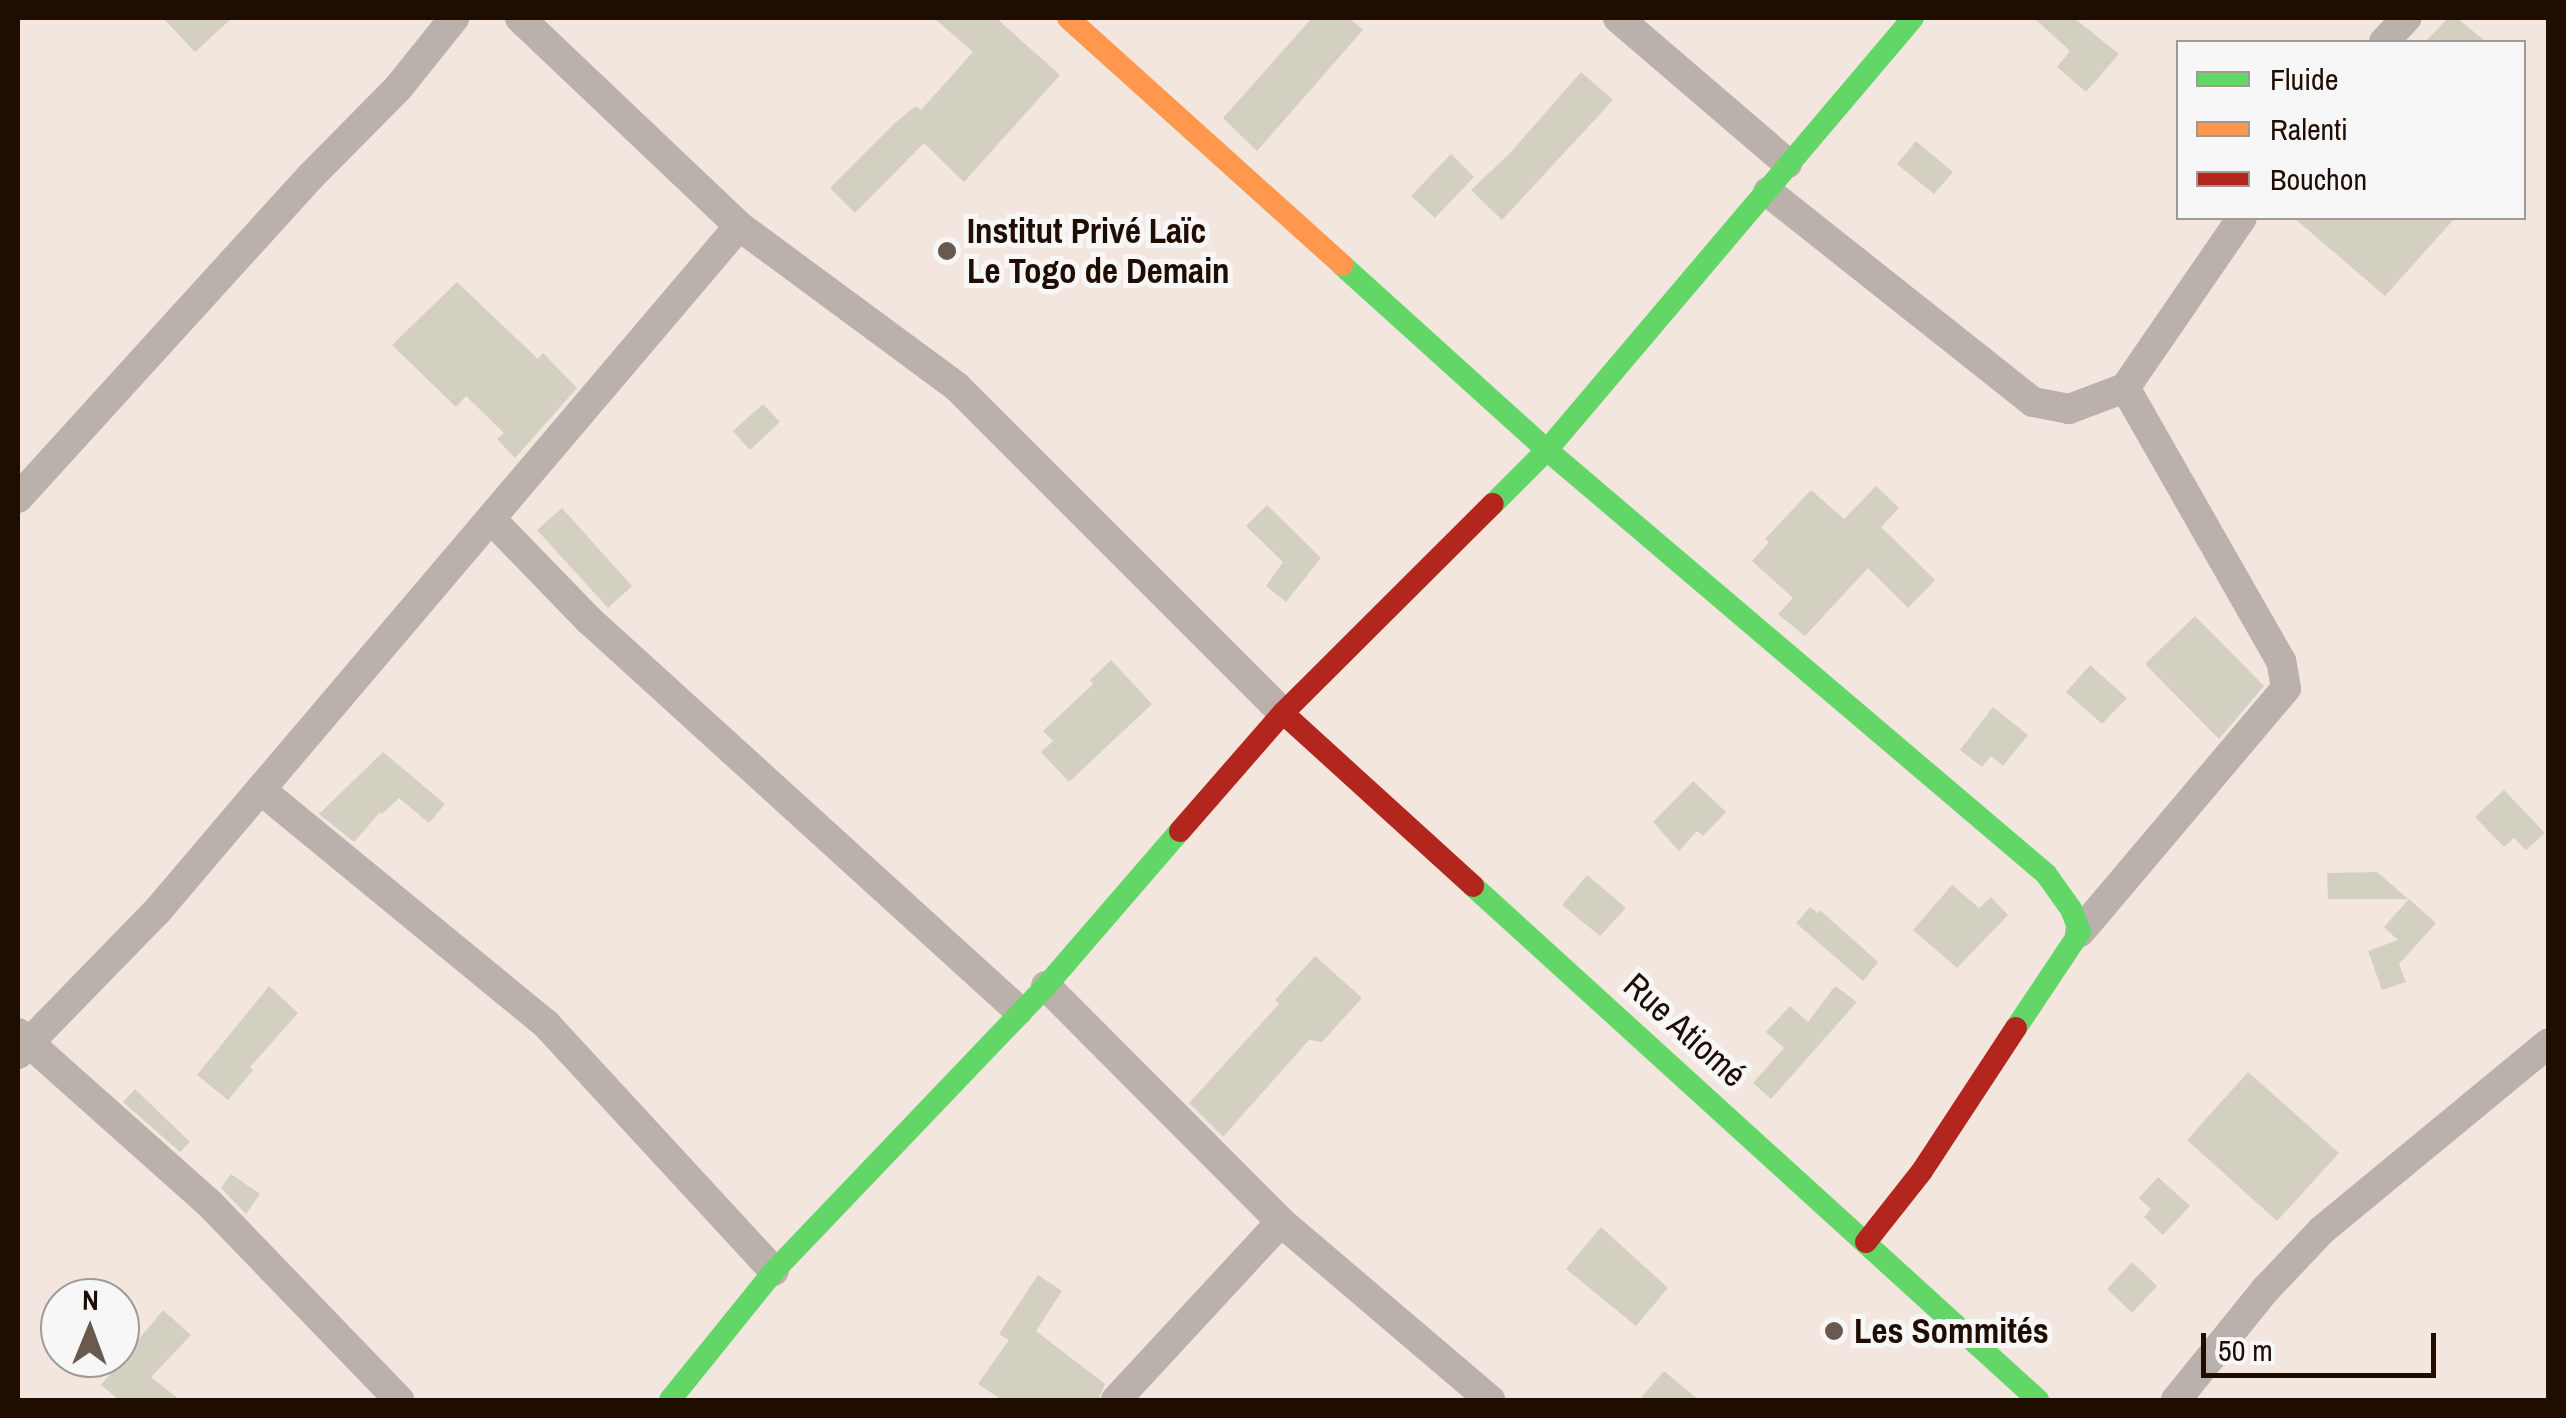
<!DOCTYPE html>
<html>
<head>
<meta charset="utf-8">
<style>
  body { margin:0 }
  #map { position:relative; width:2566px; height:1418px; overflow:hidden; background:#f3e6de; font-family:"Archivo Narrow",sans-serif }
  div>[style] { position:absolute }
  .building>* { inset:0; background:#d4d0c1 }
  .street>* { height:30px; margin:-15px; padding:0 15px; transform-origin:15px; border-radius:15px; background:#bab1ac }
  .fast>* { height:22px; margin:-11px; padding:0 11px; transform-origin:11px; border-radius:11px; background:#63d668 }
  .slow>* { height:22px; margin:-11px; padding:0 11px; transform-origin:11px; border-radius:11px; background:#ff974d }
  .jam>* { height:22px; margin:-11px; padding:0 11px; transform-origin:11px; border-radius:11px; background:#b3261e }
  .dots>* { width:28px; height:28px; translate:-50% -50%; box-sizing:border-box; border:5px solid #f7f7f7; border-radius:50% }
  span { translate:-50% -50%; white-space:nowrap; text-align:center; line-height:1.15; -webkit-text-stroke:10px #f7f7f7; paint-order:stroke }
  .poi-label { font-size:35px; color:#1f0d02; font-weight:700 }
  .left { translate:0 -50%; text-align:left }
  .street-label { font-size:35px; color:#1f0d02 }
  .frame { position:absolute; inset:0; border:20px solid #1f0d02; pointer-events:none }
  .legend { position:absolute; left:2176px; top:40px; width:350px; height:180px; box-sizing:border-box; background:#f7f7f7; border:2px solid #a19995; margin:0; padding:12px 18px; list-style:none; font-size:30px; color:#1f0d02 }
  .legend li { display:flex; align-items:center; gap:20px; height:50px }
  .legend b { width:50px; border:2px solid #a19995 }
  .north { position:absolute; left:40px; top:1278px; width:100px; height:100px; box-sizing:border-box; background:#f7f7f7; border:2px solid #a19995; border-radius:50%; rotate:1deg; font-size:28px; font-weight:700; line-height:40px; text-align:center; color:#1f0d02 }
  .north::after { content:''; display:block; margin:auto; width:35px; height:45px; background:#69594f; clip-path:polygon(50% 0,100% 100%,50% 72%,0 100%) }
  .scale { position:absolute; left:2201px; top:1333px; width:235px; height:45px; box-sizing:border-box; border:5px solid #1f0d02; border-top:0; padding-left:12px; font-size:30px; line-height:35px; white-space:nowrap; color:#1f0d02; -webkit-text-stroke:8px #f7f7f7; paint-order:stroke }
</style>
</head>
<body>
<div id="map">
  <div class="building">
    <i style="clip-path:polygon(163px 18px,232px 18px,195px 52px)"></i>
    <i style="clip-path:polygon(934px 18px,996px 18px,1060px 75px,964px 182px,924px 143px,855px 213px,830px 188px,896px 122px,916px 106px,921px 110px,973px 52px)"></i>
    <i style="clip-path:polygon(1312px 18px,1349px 18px,1363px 30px,1257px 151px,1223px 118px)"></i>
    <i style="clip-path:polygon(2034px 18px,2074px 18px,2119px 54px,2086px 92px,2057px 67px,2070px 51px)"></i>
    <i style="clip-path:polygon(2448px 18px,2457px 18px,2486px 42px,2425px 42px)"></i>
    <i style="clip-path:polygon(1581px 72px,1613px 100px,1502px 220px,1471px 190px,1510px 153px)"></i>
    <i style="clip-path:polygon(1916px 141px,1953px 172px,1934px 194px,1897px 164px)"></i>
    <i style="clip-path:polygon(1451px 154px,1474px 177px,1435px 218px,1411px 196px)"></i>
    <i style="clip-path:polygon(2294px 218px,2455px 218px,2385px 296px)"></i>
    <i style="clip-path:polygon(457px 282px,538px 359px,543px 353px,577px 388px,515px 458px,497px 439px,504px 433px,466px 396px,456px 407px,392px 345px)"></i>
    <i style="clip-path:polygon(763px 404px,780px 422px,750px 450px,733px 431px)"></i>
    <i style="clip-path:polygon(1876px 486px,1899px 508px,1881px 527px,1935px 580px,1908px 608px,1868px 568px,1805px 636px,1778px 614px,1793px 598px,1752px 561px,1769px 542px,1765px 539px,1811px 490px,1844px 519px)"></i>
    <i style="clip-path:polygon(1267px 505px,1321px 558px,1286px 602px,1266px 586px,1283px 562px,1246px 526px)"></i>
    <i style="clip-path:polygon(562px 508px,632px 586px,608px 608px,537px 530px)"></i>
    <i style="clip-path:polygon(2195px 616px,2264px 686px,2219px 739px,2145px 664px)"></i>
    <i style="clip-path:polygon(1111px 660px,1152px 704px,1069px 782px,1041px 752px,1053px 741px,1043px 731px,1093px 684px,1090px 680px)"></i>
    <i style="clip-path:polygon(2090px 665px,2127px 698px,2102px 724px,2066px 692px)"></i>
    <i style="clip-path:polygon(1993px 707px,2028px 735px,2003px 766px,1991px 756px,1982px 767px,1960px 750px)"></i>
    <i style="clip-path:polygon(383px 752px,445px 804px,429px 823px,399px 798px,382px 814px,380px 812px,354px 842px,319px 814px)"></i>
    <i style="clip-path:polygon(1693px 781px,1726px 812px,1703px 836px,1697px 831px,1679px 851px,1653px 822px)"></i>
    <i style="clip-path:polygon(2504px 790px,2545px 833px,2526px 850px,2514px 838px,2504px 847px,2475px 817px)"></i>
    <i style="clip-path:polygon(2377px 872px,2408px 899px,2328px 899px,2327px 873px)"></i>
    <i style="clip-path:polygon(1587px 875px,1626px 908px,1600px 936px,1562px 905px)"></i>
    <i style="clip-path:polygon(1952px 885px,1979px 908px,1991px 897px,2008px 915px,1957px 968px,1913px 930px)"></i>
    <i style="clip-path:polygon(2409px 899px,2436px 923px,2399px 964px,2406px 982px,2382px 990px,2368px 951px,2398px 940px,2384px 927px)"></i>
    <i style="clip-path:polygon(1810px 907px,1818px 913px,1820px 910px,1878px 962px,1863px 981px,1796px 923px)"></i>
    <i style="clip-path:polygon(1315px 956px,1362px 998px,1322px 1042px,1309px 1040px,1223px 1137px,1189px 1103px,1279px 1004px,1275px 1000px)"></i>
    <i style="clip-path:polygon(269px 986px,298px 1013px,250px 1067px,253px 1070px,228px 1100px,197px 1075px)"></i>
    <i style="clip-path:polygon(1835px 986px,1857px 1002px,1771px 1099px,1753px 1083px,1784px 1048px,1766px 1032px,1790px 1006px,1808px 1022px)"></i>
    <i style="clip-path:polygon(2248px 1072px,2339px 1153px,2277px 1221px,2187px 1140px)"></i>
    <i style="clip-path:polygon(135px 1089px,190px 1142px,180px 1152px,123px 1102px)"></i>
    <i style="clip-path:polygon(231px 1174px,260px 1194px,246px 1214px,221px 1188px)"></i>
    <i style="clip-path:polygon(2158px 1177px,2190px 1206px,2163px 1235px,2144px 1217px,2151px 1209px,2139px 1198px)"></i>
    <i style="clip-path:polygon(1601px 1227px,1668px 1288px,1636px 1326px,1566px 1269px)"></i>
    <i style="clip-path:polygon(2132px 1262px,2157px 1286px,2132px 1313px,2107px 1289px)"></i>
    <i style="clip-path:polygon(1038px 1275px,1062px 1291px,1036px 1331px,1105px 1384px,1098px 1400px,1002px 1400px,978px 1384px,1009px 1340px,999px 1334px)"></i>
    <i style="clip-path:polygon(163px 1310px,191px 1335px,151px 1377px,180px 1400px,119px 1400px,101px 1385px)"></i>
    <i style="clip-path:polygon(1664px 1371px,1699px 1400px,1639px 1400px)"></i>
  </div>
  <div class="street">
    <i style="left:520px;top:18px;width:302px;rotate:43.5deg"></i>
    <i style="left:739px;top:226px;width:271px;rotate:36.4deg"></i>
    <i style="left:957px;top:387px;width:461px;rotate:45deg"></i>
    <i style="left:1618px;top:18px;width:223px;rotate:40.6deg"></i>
    <i style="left:2384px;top:42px;width:33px;rotate:-47deg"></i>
    <i style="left:1768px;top:192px;width:338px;rotate:38.4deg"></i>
    <i style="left:2033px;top:402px;width:37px;rotate:11deg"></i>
    <i style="left:2069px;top:409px;width:60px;rotate:-20.6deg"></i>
    <i style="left:2125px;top:388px;width:206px;rotate:-55.5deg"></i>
    <i style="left:18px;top:498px;width:434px;rotate:-47.7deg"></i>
    <i style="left:310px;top:177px;width:125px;rotate:-45.3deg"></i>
    <i style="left:398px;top:88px;width:90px;rotate:-51.3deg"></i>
    <i style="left:491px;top:519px;width:141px;rotate:45.9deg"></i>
    <i style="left:589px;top:620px;width:580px;rotate:42.27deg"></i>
    <i style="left:261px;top:790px;width:369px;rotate:39.4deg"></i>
    <i style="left:546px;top:1024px;width:336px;rotate:47.3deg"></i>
    <i style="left:2080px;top:932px;width:319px;rotate:-49.8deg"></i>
    <i style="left:2286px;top:688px;width:27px;rotate:-100deg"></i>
    <i style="left:2281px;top:661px;width:314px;rotate:-119.7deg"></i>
    <i style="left:1046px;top:986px;width:333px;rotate:45.1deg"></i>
    <i style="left:1281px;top:1222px;width:275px;rotate:40.4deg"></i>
    <i style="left:18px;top:1033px;width:256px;rotate:41.7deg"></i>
    <i style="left:209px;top:1203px;width:274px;rotate:46deg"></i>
    <i style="left:18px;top:1054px;width:202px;rotate:-45.8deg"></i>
    <i style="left:159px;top:909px;width:896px;rotate:-49.66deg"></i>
    <i style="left:1116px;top:1400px;width:243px;rotate:-47.2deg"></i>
    <i style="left:2176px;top:1400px;width:143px;rotate:-51deg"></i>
    <i style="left:2266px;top:1289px;width:81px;rotate:-46.5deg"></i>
    <i style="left:2322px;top:1230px;width:293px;rotate:-39.5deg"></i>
  </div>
  <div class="fast">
    <i style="left:1342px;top:265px;width:276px;rotate:42.1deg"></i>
    <i style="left:1547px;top:450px;width:655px;rotate:40.35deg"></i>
    <i style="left:2046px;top:874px;width:43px;rotate:54.5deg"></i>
    <i style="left:2071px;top:909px;width:25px;rotate:69deg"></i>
    <i style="left:2080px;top:932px;width:115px;rotate:123.7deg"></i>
    <i style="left:1493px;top:504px;width:76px;rotate:-45deg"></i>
    <i style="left:1547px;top:450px;width:566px;rotate:-49.73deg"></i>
    <i style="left:1473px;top:886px;width:764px;rotate:42.29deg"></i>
    <i style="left:670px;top:1400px;width:166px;rotate:-51.1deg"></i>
    <i style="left:774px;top:1271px;width:394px;rotate:-46.3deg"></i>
    <i style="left:1046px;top:986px;width:205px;rotate:-49.2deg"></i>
  </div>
  <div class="slow">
    <i style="left:1068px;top:18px;width:369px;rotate:42deg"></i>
  </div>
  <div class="jam">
    <i style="left:1283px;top:713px;width:257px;rotate:42.3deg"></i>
    <i style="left:1180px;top:831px;width:157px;rotate:-48.9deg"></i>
    <i style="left:1283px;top:713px;width:296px;rotate:-44.9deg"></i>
    <i style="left:1866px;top:1242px;width:90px;rotate:-51.7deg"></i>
    <i style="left:1922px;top:1171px;width:171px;rotate:-56.7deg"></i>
  </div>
  <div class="dots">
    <i style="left:947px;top:251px;background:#69594f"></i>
    <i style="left:1834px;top:1331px;background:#69594f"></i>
  </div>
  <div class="poi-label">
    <span class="left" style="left:967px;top:251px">Institut Privé Laïc<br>Le Togo de Demain</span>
    <span class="left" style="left:1854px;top:1331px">Les Sommités</span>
  </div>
  <div class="street-label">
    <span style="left:1685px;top:1030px;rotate:42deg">Rue Atiomé</span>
  </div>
  <div class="frame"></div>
  <ul class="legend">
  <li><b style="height:12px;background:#63d668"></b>Fluide</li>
  <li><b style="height:12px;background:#ff974d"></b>Ralenti</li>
  <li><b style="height:12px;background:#b3261e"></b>Bouchon</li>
  </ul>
  <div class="north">N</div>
  <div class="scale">50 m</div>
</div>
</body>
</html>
